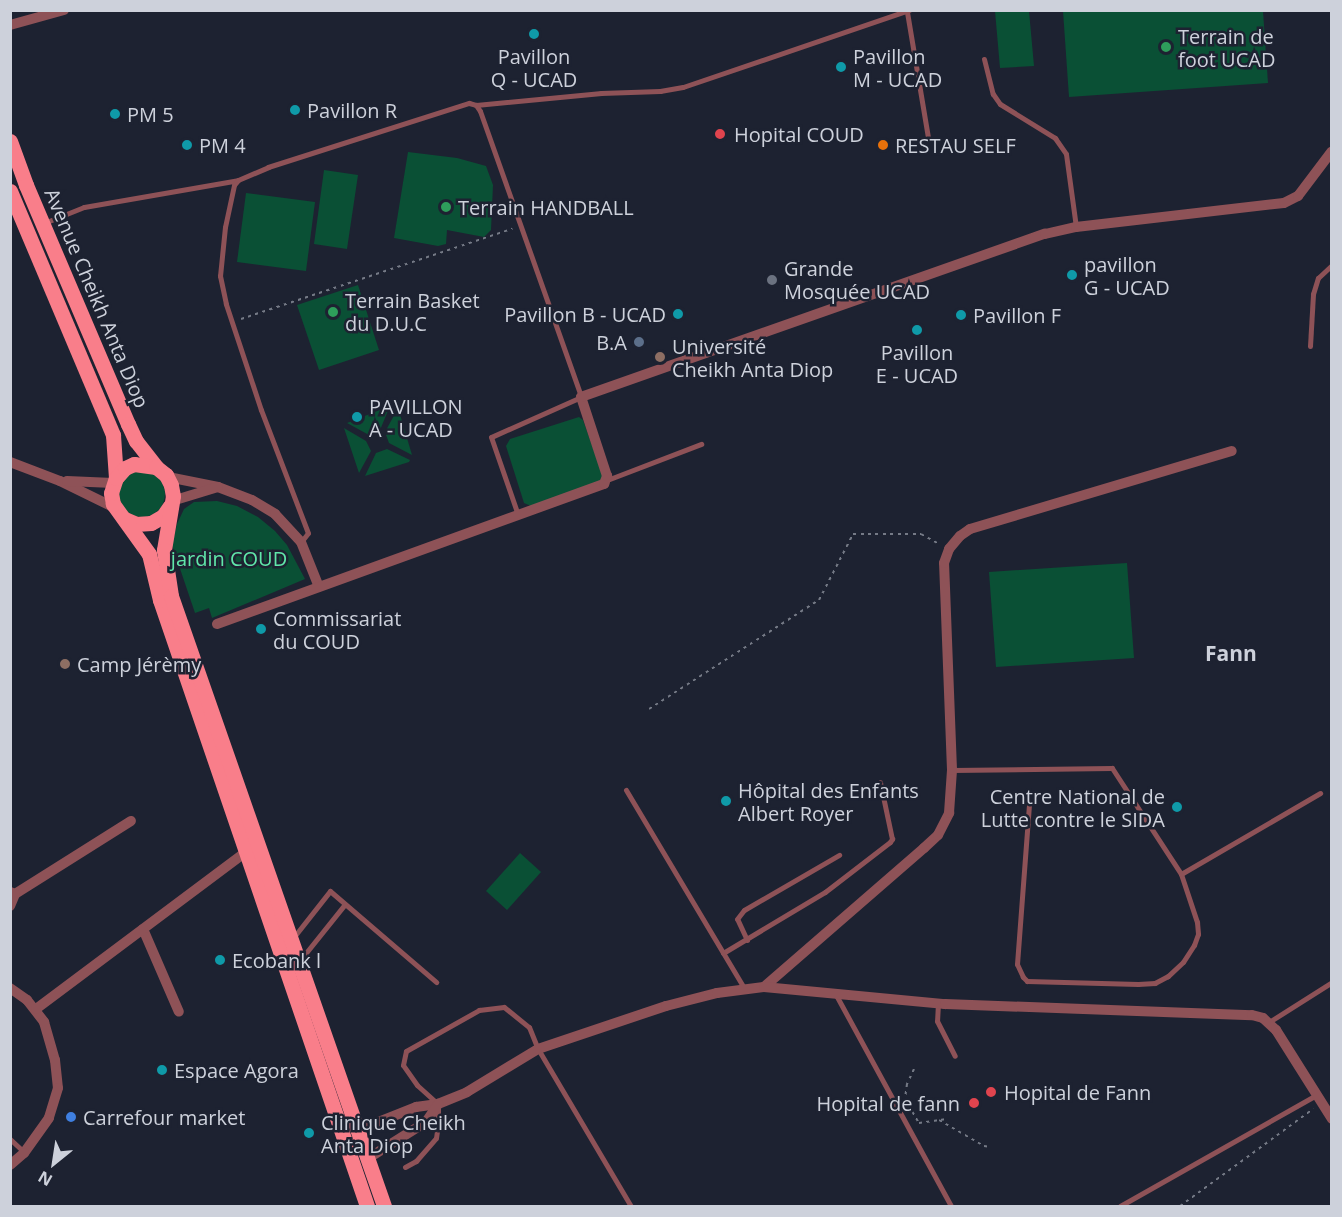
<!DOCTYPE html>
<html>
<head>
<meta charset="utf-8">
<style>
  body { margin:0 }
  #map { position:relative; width:1342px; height:1217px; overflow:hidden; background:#1d2231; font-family:"Open Sans",sans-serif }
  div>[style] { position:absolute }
  .green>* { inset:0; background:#0a5035 }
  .round { border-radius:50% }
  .path>* { height:2px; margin-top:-1px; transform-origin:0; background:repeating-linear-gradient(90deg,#757a86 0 3px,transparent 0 7.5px) }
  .lane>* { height:5px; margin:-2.5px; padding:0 2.5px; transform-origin:2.5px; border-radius:2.5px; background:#8e5257 }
  .street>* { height:10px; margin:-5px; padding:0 5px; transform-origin:5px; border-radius:5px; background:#8e5257 }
  .primary>* { height:15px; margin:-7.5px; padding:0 7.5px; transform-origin:7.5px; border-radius:7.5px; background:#f97e8a }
  .dots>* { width:16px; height:16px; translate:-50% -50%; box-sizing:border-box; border:3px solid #1d2231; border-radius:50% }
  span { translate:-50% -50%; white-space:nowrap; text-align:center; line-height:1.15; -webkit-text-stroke:5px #1d2231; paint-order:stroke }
  .poi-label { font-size:20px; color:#cdd1db }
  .left { translate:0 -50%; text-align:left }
  .right { translate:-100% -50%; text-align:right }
  .street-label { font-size:20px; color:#cdd1db }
  .park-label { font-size:20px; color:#60e7aa }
  .neighbourhood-label { font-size:21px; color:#cdd1db; font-weight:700 }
  .frame { position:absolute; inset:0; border:12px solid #cdd1db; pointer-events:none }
  .north { position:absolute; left:24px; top:1133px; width:60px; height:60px; -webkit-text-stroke:4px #1d2231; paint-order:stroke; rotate:210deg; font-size:16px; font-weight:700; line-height:24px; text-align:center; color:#cdd1db }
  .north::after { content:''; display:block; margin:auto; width:21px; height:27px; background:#cdd1db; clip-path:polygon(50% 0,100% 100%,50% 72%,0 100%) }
</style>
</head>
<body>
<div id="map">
  <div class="green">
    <i style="clip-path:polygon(995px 11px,1029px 11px,1034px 66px,1000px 68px)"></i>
    <i style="clip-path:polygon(1063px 11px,1263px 11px,1268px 83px,1069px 97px)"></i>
    <i style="clip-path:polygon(408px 152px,457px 158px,486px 166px,493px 185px,491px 230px,484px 237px,447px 230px,446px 244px,438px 246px,394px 238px)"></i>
    <i style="clip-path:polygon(324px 170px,358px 175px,347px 249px,314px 244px)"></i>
    <i style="clip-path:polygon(246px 193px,315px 202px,306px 271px,237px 262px)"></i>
    <i style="clip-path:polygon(358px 285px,379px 350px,319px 370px,297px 305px)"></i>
    <i style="clip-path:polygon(390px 406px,380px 430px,369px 435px,347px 423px)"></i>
    <i style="clip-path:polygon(397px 410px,399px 411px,412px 455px,389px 443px,385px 432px)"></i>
    <i style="clip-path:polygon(579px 417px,583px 420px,603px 476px,600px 482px,531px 506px,524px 503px,506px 446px,510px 439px)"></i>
    <i style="clip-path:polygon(344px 428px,366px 441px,371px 451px,359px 473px)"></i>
    <i style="clip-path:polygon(387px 449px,410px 460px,409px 462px,365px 476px,376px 453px)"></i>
    <i class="round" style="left:119px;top:471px;width:46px;height:46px"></i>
    <i style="clip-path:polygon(217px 501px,237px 506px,258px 517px,275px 531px,287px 545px,305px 579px,212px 618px,209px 608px,195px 613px,172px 545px,177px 524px,184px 509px,194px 502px)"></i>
    <i style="clip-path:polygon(1127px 563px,1134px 658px,996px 667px,989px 572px)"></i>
    <i style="clip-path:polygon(520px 853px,541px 872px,507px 910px,486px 891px)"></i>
  </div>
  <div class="path">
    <i style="left:241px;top:319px;width:286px;rotate:-18.4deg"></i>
    <i style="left:649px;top:709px;width:202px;rotate:-32.7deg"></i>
    <i style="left:819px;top:600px;width:74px;rotate:-62.7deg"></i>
    <i style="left:853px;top:534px;width:68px"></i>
    <i style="left:921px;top:534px;width:21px;rotate:29deg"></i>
    <i style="left:914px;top:1069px;width:17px;rotate:115deg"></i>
    <i style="left:907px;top:1084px;width:15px;rotate:98deg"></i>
    <i style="left:905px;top:1099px;width:28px;rotate:60deg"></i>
    <i style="left:919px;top:1123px;width:28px;rotate:-8deg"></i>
    <i style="left:939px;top:1120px;width:52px;rotate:30deg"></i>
    <i style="left:984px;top:1146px;width:7px;rotate:8deg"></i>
    <i style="left:1180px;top:1206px;width:165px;rotate:-36.1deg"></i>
  </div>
  <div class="lane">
    <i style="left:907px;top:12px;width:127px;rotate:80.5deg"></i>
    <i style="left:984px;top:59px;width:36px;rotate:76deg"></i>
    <i style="left:993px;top:94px;width:12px;rotate:55deg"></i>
    <i style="left:1000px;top:104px;width:65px;rotate:31.7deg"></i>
    <i style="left:1055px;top:138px;width:19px;rotate:55deg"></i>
    <i style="left:1066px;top:154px;width:74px;rotate:82.2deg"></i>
    <i style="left:476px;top:105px;width:126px;rotate:-5.5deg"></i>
    <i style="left:601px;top:93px;width:59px;rotate:-1.9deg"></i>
    <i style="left:660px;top:91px;width:23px;rotate:-10deg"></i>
    <i style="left:683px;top:87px;width:239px;rotate:-18.8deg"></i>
    <i style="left:44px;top:223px;width:43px;rotate:-21.8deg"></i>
    <i style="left:84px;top:207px;width:156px;rotate:-9.9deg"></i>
    <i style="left:1310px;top:346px;width:52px;rotate:-86.7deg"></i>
    <i style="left:1313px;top:294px;width:17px;rotate:-73deg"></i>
    <i style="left:1318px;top:278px;width:19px;rotate:-43deg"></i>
    <i style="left:607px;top:480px;width:101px;rotate:-21deg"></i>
    <i style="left:301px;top:542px;width:11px;rotate:-52deg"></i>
    <i style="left:308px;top:533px;width:132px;rotate:-110.9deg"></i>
    <i style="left:261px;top:410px;width:112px;rotate:-108.3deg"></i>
    <i style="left:226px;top:304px;width:29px;rotate:-102deg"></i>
    <i style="left:220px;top:276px;width:49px;rotate:-84.2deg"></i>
    <i style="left:225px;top:227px;width:43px;rotate:-77.9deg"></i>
    <i style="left:234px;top:185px;width:6px;rotate:-51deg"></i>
    <i style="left:238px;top:180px;width:33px;rotate:-23deg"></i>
    <i style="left:268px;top:167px;width:211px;rotate:-17.7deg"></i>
    <i style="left:469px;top:103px;width:7px;rotate:16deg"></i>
    <i style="left:476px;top:105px;width:7px;rotate:56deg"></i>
    <i style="left:480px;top:111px;width:303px;rotate:70.5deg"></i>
    <i style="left:581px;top:397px;width:98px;rotate:156deg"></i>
    <i style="left:491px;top:437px;width:83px;rotate:70.9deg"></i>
    <i style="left:952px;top:770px;width:160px;rotate:-0.7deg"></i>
    <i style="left:1112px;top:768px;width:126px;rotate:56.9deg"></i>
    <i style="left:1181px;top:874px;width:51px;rotate:71.6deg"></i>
    <i style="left:1197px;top:922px;width:12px;rotate:85deg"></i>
    <i style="left:1198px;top:934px;width:12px;rotate:110deg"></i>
    <i style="left:1194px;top:945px;width:20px;rotate:123deg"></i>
    <i style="left:1183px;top:962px;width:21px;rotate:137deg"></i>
    <i style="left:1168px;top:976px;width:15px;rotate:152deg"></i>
    <i style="left:1155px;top:983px;width:17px;rotate:177deg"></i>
    <i style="left:1138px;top:984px;width:111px;rotate:-178.5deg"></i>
    <i style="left:1027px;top:981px;width:6px;rotate:-135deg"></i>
    <i style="left:1023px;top:977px;width:14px;rotate:-115deg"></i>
    <i style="left:1017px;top:964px;width:160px;rotate:-85.7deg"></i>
    <i style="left:626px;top:790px;width:230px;rotate:59.2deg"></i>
    <i style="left:1181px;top:874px;width:161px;rotate:-30.2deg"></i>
    <i style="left:293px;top:938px;width:60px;rotate:-51.8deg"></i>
    <i style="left:330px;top:891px;width:140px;rotate:40.6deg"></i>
    <i style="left:747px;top:940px;width:23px;rotate:-115deg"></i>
    <i style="left:737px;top:919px;width:11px;rotate:-52deg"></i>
    <i style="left:744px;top:910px;width:110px;rotate:-30.1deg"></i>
    <i style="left:723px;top:953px;width:119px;rotate:-30.9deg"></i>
    <i style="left:825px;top:892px;width:82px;rotate:-37.6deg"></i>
    <i style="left:890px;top:842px;width:4px;rotate:-56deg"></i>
    <i style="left:892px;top:839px;width:58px;rotate:-101.9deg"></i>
    <i style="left:301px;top:959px;width:70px;rotate:-51.3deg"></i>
    <i style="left:836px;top:995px;width:240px;rotate:61.4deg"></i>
    <i style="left:938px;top:1003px;width:18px;rotate:93deg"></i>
    <i style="left:937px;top:1021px;width:39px;rotate:63deg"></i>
    <i style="left:1269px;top:1022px;width:75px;rotate:-32.4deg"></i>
    <i style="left:10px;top:1139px;width:19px;rotate:43deg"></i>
    <i style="left:405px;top:1167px;width:13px;rotate:-29deg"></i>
    <i style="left:416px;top:1161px;width:30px;rotate:-49deg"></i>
    <i style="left:436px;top:1138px;width:14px;rotate:-82deg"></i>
    <i style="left:438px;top:1124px;width:20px;rotate:-90deg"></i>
    <i style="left:438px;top:1104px;width:28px;rotate:-138deg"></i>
    <i style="left:417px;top:1085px;width:24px;rotate:-125deg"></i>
    <i style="left:403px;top:1065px;width:14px;rotate:-78deg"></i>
    <i style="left:406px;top:1051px;width:84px;rotate:-29.3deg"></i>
    <i style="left:479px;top:1010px;width:25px;rotate:-7deg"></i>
    <i style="left:504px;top:1007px;width:32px;rotate:39deg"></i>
    <i style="left:529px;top:1027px;width:24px;rotate:68deg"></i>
    <i style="left:538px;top:1049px;width:182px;rotate:59.4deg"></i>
    <i style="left:1120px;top:1206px;width:225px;rotate:-29.5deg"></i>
  </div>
  <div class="street">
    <i style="left:10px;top:25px;width:56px;rotate:-15.5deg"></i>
    <i style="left:10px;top:462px;width:53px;rotate:20.8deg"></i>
    <i style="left:60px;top:481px;width:61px;rotate:26.1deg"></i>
    <i style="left:168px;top:477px;width:51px;rotate:11.3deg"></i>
    <i style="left:218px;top:487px;width:36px;rotate:21deg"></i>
    <i style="left:252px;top:500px;width:27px;rotate:31deg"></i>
    <i style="left:275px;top:514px;width:38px;rotate:47deg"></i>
    <i style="left:301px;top:542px;width:48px;rotate:68.2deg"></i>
    <i style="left:67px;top:481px;width:46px;rotate:2.5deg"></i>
    <i style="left:172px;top:501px;width:48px;rotate:-16.9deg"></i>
    <i style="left:217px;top:624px;width:412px;rotate:-19.9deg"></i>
    <i style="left:604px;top:484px;width:9px;rotate:-69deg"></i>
    <i style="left:607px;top:476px;width:83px;rotate:-108.2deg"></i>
    <i style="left:581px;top:397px;width:492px;rotate:-19.4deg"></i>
    <i style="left:1045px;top:234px;width:32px;rotate:-13deg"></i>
    <i style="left:1076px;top:227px;width:209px;rotate:-6.6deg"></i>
    <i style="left:1284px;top:203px;width:16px;rotate:-27deg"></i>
    <i style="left:1298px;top:196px;width:56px;rotate:-52.9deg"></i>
    <i style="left:10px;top:892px;width:5px;rotate:22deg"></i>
    <i style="left:15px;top:894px;width:137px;rotate:-32.2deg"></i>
    <i style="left:10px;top:906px;width:13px;rotate:-67deg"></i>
    <i style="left:143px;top:929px;width:90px;rotate:66.6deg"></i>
    <i style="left:764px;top:987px;width:212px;rotate:-41deg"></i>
    <i style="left:924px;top:848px;width:19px;rotate:-43deg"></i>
    <i style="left:938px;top:835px;width:25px;rotate:-63deg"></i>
    <i style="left:949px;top:813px;width:43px;rotate:-86deg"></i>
    <i style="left:952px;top:770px;width:207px;rotate:-92.2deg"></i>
    <i style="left:944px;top:563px;width:15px;rotate:-70deg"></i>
    <i style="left:949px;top:549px;width:17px;rotate:-50deg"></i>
    <i style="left:960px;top:536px;width:12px;rotate:-35deg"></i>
    <i style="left:970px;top:529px;width:273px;rotate:-16.6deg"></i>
    <i style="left:10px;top:988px;width:21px;rotate:35deg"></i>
    <i style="left:27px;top:1000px;width:28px;rotate:52deg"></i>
    <i style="left:44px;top:1022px;width:40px;rotate:74deg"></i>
    <i style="left:55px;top:1060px;width:28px;rotate:84deg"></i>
    <i style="left:58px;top:1088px;width:31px;rotate:107deg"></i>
    <i style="left:49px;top:1118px;width:43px;rotate:125.5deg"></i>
    <i style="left:24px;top:1153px;width:18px;rotate:139deg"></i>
    <i style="left:36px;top:1009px;width:262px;rotate:-36.8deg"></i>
    <i style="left:356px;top:1131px;width:65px;rotate:-21.8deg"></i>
    <i style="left:416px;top:1107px;width:22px;rotate:-8deg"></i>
    <i style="left:438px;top:1104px;width:31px;rotate:-22deg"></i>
    <i style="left:467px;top:1092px;width:83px;rotate:-31.2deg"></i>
    <i style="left:538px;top:1049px;width:135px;rotate:-18.6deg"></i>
    <i style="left:666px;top:1006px;width:53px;rotate:-14.3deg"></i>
    <i style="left:717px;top:993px;width:47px;rotate:-7.3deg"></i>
    <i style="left:764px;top:987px;width:182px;rotate:5.4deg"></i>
    <i style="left:945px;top:1004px;width:307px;rotate:2.1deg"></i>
    <i style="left:1252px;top:1015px;width:11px;rotate:15deg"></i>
    <i style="left:1263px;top:1018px;width:18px;rotate:43deg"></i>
    <i style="left:1276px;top:1030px;width:105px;rotate:57.8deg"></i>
    <i style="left:367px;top:1159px;width:70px;rotate:-32.1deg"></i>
    <i style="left:426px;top:1122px;width:22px;rotate:-56deg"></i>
  </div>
  <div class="primary">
    <i style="left:10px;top:141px;width:47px;rotate:70deg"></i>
    <i style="left:26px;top:185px;width:260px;rotate:66.9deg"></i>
    <i style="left:128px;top:424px;width:19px;rotate:65deg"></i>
    <i style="left:136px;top:441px;width:33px;rotate:52deg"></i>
    <i style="left:10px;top:191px;width:265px;rotate:67.1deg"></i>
    <i style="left:113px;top:435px;width:43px;rotate:86deg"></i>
    <i style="left:125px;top:519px;width:12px;rotate:24deg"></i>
    <i style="left:136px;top:524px;width:15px;rotate:-4deg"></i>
    <i style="left:151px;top:523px;width:14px;rotate:-30deg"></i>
    <i style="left:163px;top:516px;width:12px;rotate:-55deg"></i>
    <i style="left:367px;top:1206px;width:640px;rotate:-108.86deg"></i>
    <i style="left:160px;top:600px;width:47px;rotate:-103.4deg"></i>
    <i style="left:149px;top:554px;width:62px;rotate:-125.8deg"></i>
    <i style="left:113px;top:504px;width:11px;rotate:-100deg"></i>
    <i style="left:111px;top:493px;width:16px;rotate:-72deg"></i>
    <i style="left:116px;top:478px;width:13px;rotate:-48deg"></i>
    <i style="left:125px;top:468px;width:10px;rotate:-24deg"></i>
    <i style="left:134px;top:464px;width:22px;rotate:8deg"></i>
    <i style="left:156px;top:467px;width:13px;rotate:39deg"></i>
    <i style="left:166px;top:475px;width:11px;rotate:63deg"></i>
    <i style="left:171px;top:485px;width:11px;rotate:80deg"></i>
    <i style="left:173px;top:496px;width:55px;rotate:99.5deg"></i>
    <i style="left:164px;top:550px;width:47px;rotate:81.3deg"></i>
    <i style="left:171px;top:596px;width:646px;rotate:70.75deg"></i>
  </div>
  <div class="dots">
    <i style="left:534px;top:34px;background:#0f9aa8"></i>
    <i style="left:1166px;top:47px;background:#2e9e5b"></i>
    <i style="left:841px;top:67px;background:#0f9aa8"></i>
    <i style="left:295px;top:110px;background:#0f9aa8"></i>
    <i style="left:115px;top:114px;background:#0f9aa8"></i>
    <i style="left:720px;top:134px;background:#e0444e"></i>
    <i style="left:187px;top:145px;background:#0f9aa8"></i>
    <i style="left:883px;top:145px;background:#e8710a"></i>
    <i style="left:446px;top:207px;background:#2e9e5b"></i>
    <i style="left:1072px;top:275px;background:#0f9aa8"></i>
    <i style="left:772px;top:280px;background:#6b7280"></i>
    <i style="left:333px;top:312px;background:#2e9e5b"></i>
    <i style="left:678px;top:314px;background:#0f9aa8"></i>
    <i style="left:961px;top:315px;background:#0f9aa8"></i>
    <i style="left:917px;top:330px;background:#0f9aa8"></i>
    <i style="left:639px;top:342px;background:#5c6f8a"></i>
    <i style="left:660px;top:357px;background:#8d6e63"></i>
    <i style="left:357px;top:417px;background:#0f9aa8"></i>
    <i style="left:261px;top:629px;background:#0f9aa8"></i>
    <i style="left:65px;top:664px;background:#8d6e63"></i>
    <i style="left:726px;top:801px;background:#0f9aa8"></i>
    <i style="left:1177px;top:807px;background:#0f9aa8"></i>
    <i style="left:220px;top:960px;background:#0f9aa8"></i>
    <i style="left:162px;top:1070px;background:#0f9aa8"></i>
    <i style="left:991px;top:1092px;background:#e0444e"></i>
    <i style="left:974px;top:1103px;background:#e0444e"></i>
    <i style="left:71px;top:1117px;background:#3f7fe0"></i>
    <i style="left:309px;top:1133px;background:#0f9aa8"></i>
  </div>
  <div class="poi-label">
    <span class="left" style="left:1178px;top:48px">Terrain de<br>foot UCAD</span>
    <span style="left:534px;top:68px">Pavillon<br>Q - UCAD</span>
    <span class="left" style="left:853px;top:68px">Pavillon<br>M - UCAD</span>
    <span class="left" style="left:307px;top:110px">Pavillon R</span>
    <span class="left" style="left:127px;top:114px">PM 5</span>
    <span class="left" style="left:734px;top:134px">Hopital COUD</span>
    <span class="left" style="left:199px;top:145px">PM 4</span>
    <span class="left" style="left:895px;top:145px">RESTAU SELF</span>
    <span class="left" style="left:458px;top:207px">Terrain HANDBALL</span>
    <span class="left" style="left:1084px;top:276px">pavillon<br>G - UCAD</span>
    <span class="left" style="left:784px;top:280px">Grande<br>Mosquée UCAD</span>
    <span class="left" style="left:345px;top:312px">Terrain Basket<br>du D.U.C</span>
    <span class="right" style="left:666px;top:314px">Pavillon B - UCAD</span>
    <span class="left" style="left:973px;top:315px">Pavillon F</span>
    <span class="right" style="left:627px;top:342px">B.A</span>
    <span class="left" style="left:672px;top:358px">Université<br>Cheikh Anta Diop</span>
    <span style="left:917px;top:364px">Pavillon<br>E - UCAD</span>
    <span class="left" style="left:369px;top:418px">PAVILLON<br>A - UCAD</span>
    <span class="left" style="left:273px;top:630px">Commissariat<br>du COUD</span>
    <span class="left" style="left:77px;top:664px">Camp Jérèmy</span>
    <span class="left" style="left:738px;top:802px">Hôpital des Enfants<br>Albert Royer</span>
    <span class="right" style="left:1165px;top:808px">Centre National de<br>Lutte contre le SIDA</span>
    <span class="left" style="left:232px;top:960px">Ecobank l</span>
    <span class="left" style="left:174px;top:1070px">Espace Agora</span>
    <span class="left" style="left:1004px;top:1092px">Hopital de Fann</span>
    <span class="right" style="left:960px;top:1103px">Hopital de fann</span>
    <span class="left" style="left:83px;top:1117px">Carrefour market</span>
    <span class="left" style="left:321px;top:1134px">Clinique Cheikh<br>Anta Diop</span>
  </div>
  <div class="street-label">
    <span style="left:97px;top:298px;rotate:67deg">Avenue Cheikh Anta Diop</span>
  </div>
  <div class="park-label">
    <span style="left:229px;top:558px">jardin COUD</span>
  </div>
  <div class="neighbourhood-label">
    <span style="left:1231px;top:653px">Fann</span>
  </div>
  <div class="frame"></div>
  <div class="north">N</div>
</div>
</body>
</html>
